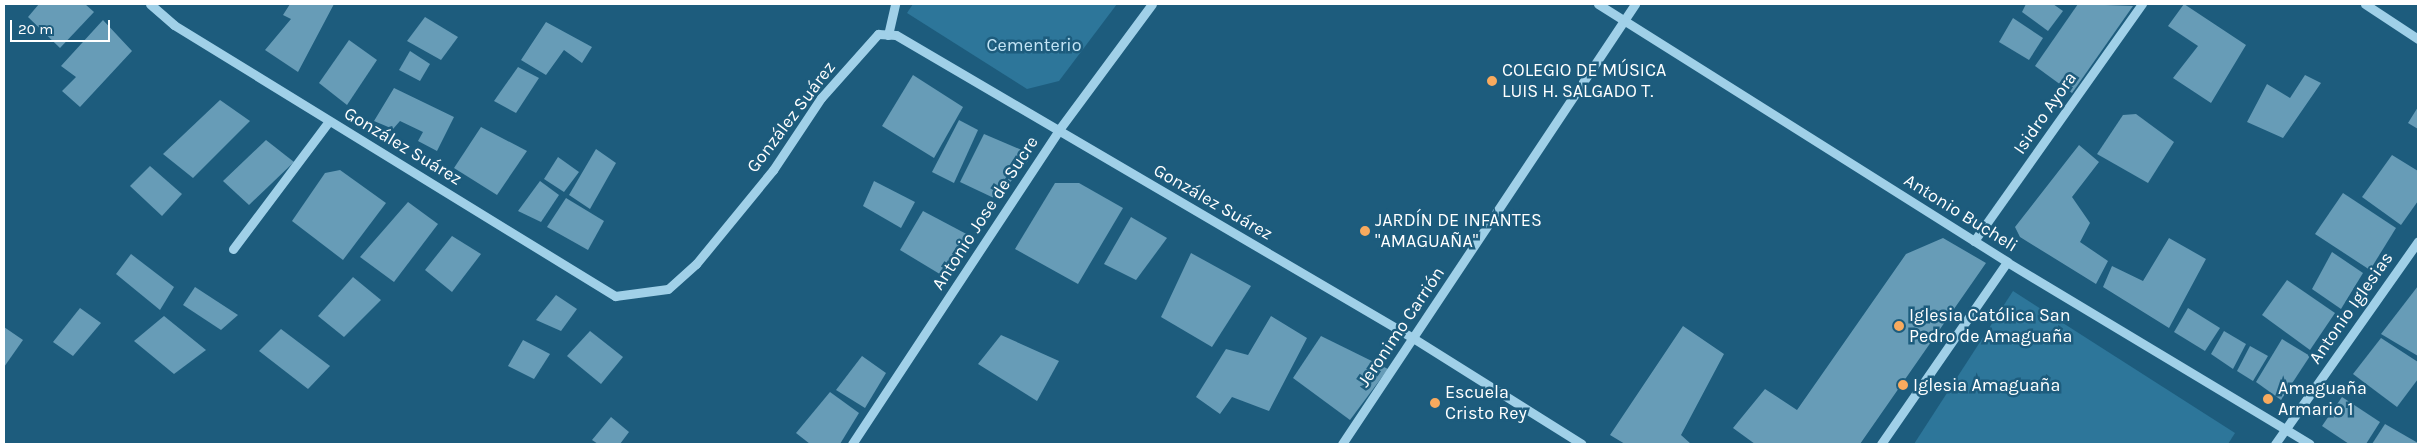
<!DOCTYPE html>
<html>
<head>
<meta charset="utf-8">
<style>
  body { margin:0 }
  #map { position:relative; width:2422px; height:448px; overflow:hidden; background:#1d5c7d; font-family:Karla,sans-serif }
  div>[style] { position:absolute }
  .green>* { inset:0; background:#2d769a }
  .building>* { inset:0; background:#679cb7 }
  .minor>* { height:9px; margin:-4.5px; padding:0 4.5px; transform-origin:4.5px; border-radius:4.5px; background:#a0d0e8 }
  .dots>* { width:14px; height:14px; translate:-50% -50%; box-sizing:border-box; border:2px solid #1d5c7d; border-radius:50% }
  span { translate:-50% -50%; white-space:nowrap; text-align:center; line-height:1.15; -webkit-text-stroke:5px #1d5c7d; paint-order:stroke }
  .park-label { font-size:18px; color:#c4e5f6 }
  .poi-label { font-size:18px; color:#fff }
  .left { translate:0 -50%; text-align:left }
  .street-label { font-size:18px; color:#fff }
  .frame { position:absolute; inset:0; border:5px solid #fff; pointer-events:none }
  .scale { position:absolute; left:10px; top:20px; width:100px; height:22px; box-sizing:border-box; border:2px solid #fff; border-top:0; padding-left:6px; font-size:15px; line-height:18px; white-space:nowrap; color:#fff; -webkit-text-stroke:4px #1d5c7d; paint-order:stroke }
</style>
</head>
<body>
<div id="map">
  <div class="green">
    <i style="clip-path:polygon(913px 4px,1117px 4px,1059px 81px,1027px 89px,907px 13px)"></i>
    <i style="clip-path:polygon(2013px 291px,2235px 433px,2228px 444px,1914px 444px)"></i>
  </div>
  <div class="building">
    <i style="clip-path:polygon(39px 4px,85px 4px,94px 12px,60px 48px,28px 17px)"></i>
    <i style="clip-path:polygon(290px 4px,334px 4px,298px 72px,265px 50px,291px 19px,283px 15px)"></i>
    <i style="clip-path:polygon(2026px 4px,2053px 4px,2063px 11px,2048px 31px,2022px 12px)"></i>
    <i style="clip-path:polygon(2078px 4px,2133px 6px,2072px 93px,2035px 66px)"></i>
    <i style="clip-path:polygon(2184px 4px,2246px 45px,2211px 103px,2173px 78px,2198px 46px,2168px 26px)"></i>
    <i style="clip-path:polygon(425px 17px,458px 37px,441px 60px,407px 41px)"></i>
    <i style="clip-path:polygon(2013px 18px,2043px 38px,2029px 60px,1999px 42px)"></i>
    <i style="clip-path:polygon(103px 20px,132px 51px,80px 107px,62px 91px,76px 77px,61px 66px)"></i>
    <i style="clip-path:polygon(546px 22px,592px 47px,582px 63px,564px 50px,546px 75px,521px 60px)"></i>
    <i style="clip-path:polygon(349px 40px,377px 60px,347px 105px,319px 83px)"></i>
    <i style="clip-path:polygon(410px 51px,430px 64px,420px 81px,399px 70px)"></i>
    <i style="clip-path:polygon(518px 67px,539px 78px,516px 113px,494px 101px)"></i>
    <i style="clip-path:polygon(913px 75px,963px 107px,934px 158px,882px 126px)"></i>
    <i style="clip-path:polygon(2305px 75px,2321px 83px,2283px 138px,2247px 122px,2267px 84px,2290px 98px)"></i>
    <i style="clip-path:polygon(394px 88px,454px 117px,437px 151px,418px 141px,423px 132px,400px 121px,393px 129px,374px 121px)"></i>
    <i style="clip-path:polygon(220px 100px,250px 121px,193px 178px,163px 154px)"></i>
    <i style="clip-path:polygon(2418px 107px,2418px 129px,2408px 123px)"></i>
    <i style="clip-path:polygon(2136px 114px,2174px 142px,2148px 183px,2097px 154px,2123px 115px)"></i>
    <i style="clip-path:polygon(959px 120px,978px 130px,954px 183px,932px 172px)"></i>
    <i style="clip-path:polygon(481px 127px,527px 151px,497px 195px,454px 168px)"></i>
    <i style="clip-path:polygon(984px 134px,1024px 151px,1028px 161px,996px 199px,960px 182px)"></i>
    <i style="clip-path:polygon(266px 140px,294px 162px,249px 205px,223px 181px)"></i>
    <i style="clip-path:polygon(2079px 145px,2099px 162px,2072px 197px,2090px 223px,2080px 242px,2108px 261px,2096px 284px,2020px 237px,2015px 227px)"></i>
    <i style="clip-path:polygon(596px 149px,616px 163px,590px 209px,569px 195px)"></i>
    <i style="clip-path:polygon(2392px 155px,2418px 171px,2418px 201px,2401px 225px,2362px 197px)"></i>
    <i style="clip-path:polygon(558px 157px,579px 172px,564px 192px,544px 179px)"></i>
    <i style="clip-path:polygon(150px 166px,182px 194px,162px 216px,130px 186px)"></i>
    <i style="clip-path:polygon(340px 170px,386px 203px,343px 260px,292px 221px,325px 173px)"></i>
    <i style="clip-path:polygon(540px 181px,559px 195px,541px 222px,518px 211px)"></i>
    <i style="clip-path:polygon(874px 181px,915px 202px,901px 228px,863px 206px)"></i>
    <i style="clip-path:polygon(1055px 183px,1079px 183px,1123px 208px,1078px 284px,1015px 249px)"></i>
    <i style="clip-path:polygon(2343px 193px,2396px 228px,2370px 270px,2315px 234px)"></i>
    <i style="clip-path:polygon(566px 198px,604px 221px,588px 250px,547px 227px)"></i>
    <i style="clip-path:polygon(408px 202px,438px 224px,394px 282px,360px 257px)"></i>
    <i style="clip-path:polygon(923px 211px,974px 238px,948px 279px,900px 250px)"></i>
    <i style="clip-path:polygon(1131px 217px,1167px 238px,1136px 280px,1104px 264px)"></i>
    <i style="clip-path:polygon(452px 236px,481px 254px,452px 292px,425px 270px)"></i>
    <i style="clip-path:polygon(1943px 238px,1986px 263px,1860px 444px,1755px 444px,1733px 428px,1765px 389px,1797px 410px,1906px 254px)"></i>
    <i style="clip-path:polygon(2169px 238px,2206px 259px,2169px 328px,2103px 287px,2112px 266px,2143px 281px)"></i>
    <i style="clip-path:polygon(2332px 252px,2363px 273px,2341px 309px,2312px 289px)"></i>
    <i style="clip-path:polygon(1191px 253px,1251px 286px,1212px 347px,1161px 317px)"></i>
    <i style="clip-path:polygon(131px 254px,174px 287px,160px 310px,116px 274px)"></i>
    <i style="clip-path:polygon(353px 277px,381px 300px,344px 337px,318px 316px)"></i>
    <i style="clip-path:polygon(2287px 280px,2335px 313px,2310px 350px,2262px 315px)"></i>
    <i style="clip-path:polygon(2418px 286px,2418px 356px,2381px 334px)"></i>
    <i style="clip-path:polygon(195px 287px,238px 315px,221px 330px,183px 305px)"></i>
    <i style="clip-path:polygon(556px 295px,577px 309px,561px 331px,536px 320px)"></i>
    <i style="clip-path:polygon(80px 308px,101px 323px,73px 356px,53px 342px)"></i>
    <i style="clip-path:polygon(2188px 308px,2220px 328px,2205px 351px,2174px 332px)"></i>
    <i style="clip-path:polygon(164px 316px,206px 350px,174px 374px,134px 341px)"></i>
    <i style="clip-path:polygon(1271px 316px,1307px 338px,1269px 411px,1232px 397px,1220px 414px,1196px 397px,1226px 349px,1248px 355px)"></i>
    <i style="clip-path:polygon(1683px 326px,1724px 354px,1681px 435px,1691px 444px,1625px 444px,1610px 435px)"></i>
    <i style="clip-path:polygon(4px 327px,23px 340px,4px 367px)"></i>
    <i style="clip-path:polygon(281px 329px,330px 366px,308px 389px,259px 351px)"></i>
    <i style="clip-path:polygon(590px 331px,623px 357px,601px 384px,567px 356px)"></i>
    <i style="clip-path:polygon(2224px 331px,2246px 344px,2233px 369px,2211px 354px)"></i>
    <i style="clip-path:polygon(1001px 335px,1059px 361px,1037px 401px,978px 364px)"></i>
    <i style="clip-path:polygon(1321px 336px,1388px 369px,1350px 420px,1293px 378px)"></i>
    <i style="clip-path:polygon(2381px 338px,2418px 362px,2418px 379px,2397px 407px,2353px 374px)"></i>
    <i style="clip-path:polygon(2282px 339px,2310px 356px,2281px 400px,2256px 382px)"></i>
    <i style="clip-path:polygon(523px 340px,550px 354px,534px 379px,508px 366px)"></i>
    <i style="clip-path:polygon(2250px 346px,2268px 356px,2253px 381px,2237px 371px)"></i>
    <i style="clip-path:polygon(862px 356px,886px 373px,865px 408px,836px 390px)"></i>
    <i style="clip-path:polygon(830px 392px,859px 413px,840px 444px,810px 444px,796px 433px)"></i>
    <i style="clip-path:polygon(2342px 397px,2380px 422px,2366px 444px,2349px 444px,2322px 426px)"></i>
    <i style="clip-path:polygon(611px 417px,629px 432px,620px 444px,598px 444px,592px 440px)"></i>
    <i style="clip-path:polygon(2385px 424px,2418px 443px,2418px 444px,2372px 444px)"></i>
  </div>
  <div class="minor">
    <i style="left:150px;top:4px;width:32px;rotate:41deg"></i>
    <i style="left:174px;top:25px;width:518px;rotate:31.57deg"></i>
    <i style="left:615px;top:296px;width:53px;rotate:-7.5deg"></i>
    <i style="left:668px;top:289px;width:38px;rotate:-42deg"></i>
    <i style="left:696px;top:264px;width:122px;rotate:-50.7deg"></i>
    <i style="left:773px;top:170px;width:87px;rotate:-56.3deg"></i>
    <i style="left:821px;top:98px;width:86px;rotate:-48.3deg"></i>
    <i style="left:878px;top:34px;width:18px;rotate:3deg"></i>
    <i style="left:896px;top:35px;width:599px;rotate:30.37deg"></i>
    <i style="left:1413px;top:338px;width:199px;rotate:32.1deg"></i>
    <i style="left:1598px;top:4px;width:484px;rotate:32.2deg"></i>
    <i style="left:2007px;top:262px;width:353px;rotate:31deg"></i>
    <i style="left:2365px;top:4px;width:64px;rotate:33.4deg"></i>
    <i style="left:888px;top:35px;width:32px;rotate:-77deg"></i>
    <i style="left:1974px;top:241px;width:291px;rotate:-54.7deg"></i>
    <i style="left:233px;top:249px;width:160px;rotate:-53.1deg"></i>
    <i style="left:852px;top:444px;width:375px;rotate:-56.6deg"></i>
    <i style="left:1058px;top:131px;width:158px;rotate:-53.5deg"></i>
    <i style="left:1342px;top:444px;width:529px;rotate:-56.34deg"></i>
    <i style="left:1881px;top:444px;width:221px;rotate:-55.3deg"></i>
    <i style="left:2275px;top:444px;width:248px;rotate:-54.8deg"></i>
  </div>
  <div class="dots">
    <i style="left:1492px;top:81px;background:#f8aa5e"></i>
    <i style="left:1365px;top:231px;background:#f8aa5e"></i>
    <i style="left:1899px;top:326px;background:#f8aa5e"></i>
    <i style="left:1903px;top:385px;background:#f8aa5e"></i>
    <i style="left:2268px;top:399px;background:#f8aa5e"></i>
    <i style="left:1435px;top:403px;background:#f8aa5e"></i>
  </div>
  <div class="park-label">
    <span style="left:1034px;top:45px">Cementerio</span>
  </div>
  <div class="poi-label">
    <span class="left" style="left:1502px;top:81px">COLEGIO DE MÚSICA<br>LUIS H. SALGADO T.</span>
    <span class="left" style="left:1375px;top:231px">JARDÍN DE INFANTES<br>"AMAGUAÑA"</span>
    <span class="left" style="left:1909px;top:326px">Iglesia Católica San<br>Pedro de Amaguaña</span>
    <span class="left" style="left:1913px;top:385px">Iglesia Amaguaña</span>
    <span class="left" style="left:2278px;top:399px">Amaguaña<br>Armario 1</span>
    <span class="left" style="left:1445px;top:403px">Escuela<br>Cristo Rey</span>
  </div>
  <div class="street-label">
    <span style="left:2045px;top:113px;rotate:-55deg">Isidro Ayora</span>
    <span style="left:791px;top:117px;rotate:-53deg">González Suárez</span>
    <span style="left:403px;top:146px;rotate:31deg">González Suárez</span>
    <span style="left:1213px;top:202px;rotate:30deg">González Suárez</span>
    <span style="left:985px;top:213px;rotate:-57deg">Antonio Jose de Sucre</span>
    <span style="left:1961px;top:213px;rotate:32deg">Antonio Bucheli</span>
    <span style="left:2351px;top:308px;rotate:-55deg">Antonio Iglesias</span>
    <span style="left:1401px;top:327px;rotate:-56deg">Jeronimo Carrión</span>
  </div>
  <div class="frame"></div>
  <div class="scale">20 m</div>
</div>
</body>
</html>
